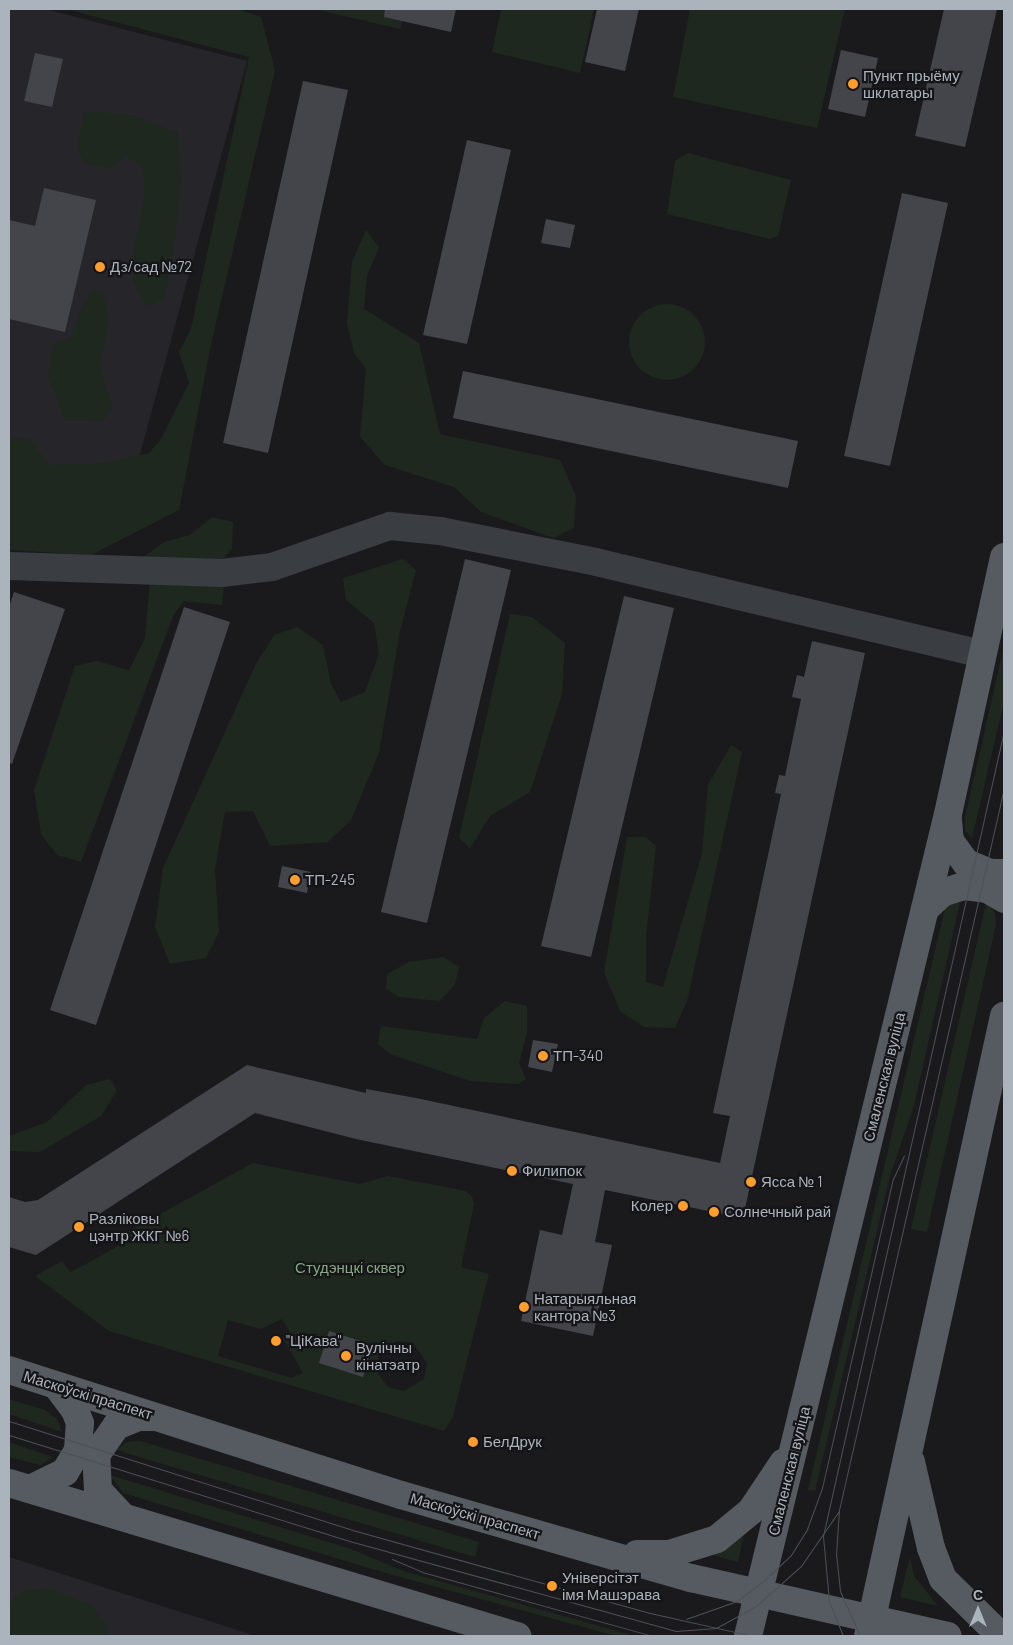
<!DOCTYPE html>
<html>
<head>
<meta charset="utf-8">
<style>
  body { margin:0 }
  #map { position:relative; width:1013px; height:1645px; overflow:hidden; background:#1a1a1d; font-family:Barlow,sans-serif }
  div>[style] { position:absolute }
  .built>* { inset:0; background:#26262a }
  .green>* { inset:0; background:#1f281f }
  .round { border-radius:50% }
  .building>* { inset:0; background:#44454a }
  .minor>* { height:28px; margin:-14px; padding:0 14px; transform-origin:14px; border-radius:14px; background:#3a3d42 }
  .major>* { height:28px; margin:-14px; padding:0 14px; transform-origin:14px; border-radius:14px; background:#565a61 }
  .tram>* { height:1px; margin:-0.5px; padding:0 0.5px; transform-origin:0.5px; border-radius:0.5px; background:#4d5157 }
  .dots>* { width:14px; height:14px; translate:-50% -50%; box-sizing:border-box; border:2px solid #151518; border-radius:50% }
  span { translate:-50% -50%; white-space:nowrap; text-align:center; line-height:1.15; -webkit-text-stroke:4.5px #151518; paint-order:stroke }
  .poi-label { font-size:15px; color:#abb3bd }
  .left { translate:0 -50%; text-align:left }
  .right { translate:-100% -50%; text-align:right }
  .street-label { font-size:15px; color:#abb3bd }
  .park-label { font-size:15px; color:#84a981 }
  .frame { position:absolute; inset:0; border:10px solid #abb3bd; pointer-events:none }
  .north { position:absolute; left:953px; top:1585px; width:50px; height:50px; -webkit-text-stroke:4px #151518; paint-order:stroke; rotate:0deg; font-size:14px; font-weight:700; line-height:20px; text-align:center; color:#abb3bd }
  .north::after { content:''; display:block; margin:auto; width:18px; height:22px; background:#abb3bd; clip-path:polygon(50% 0,100% 100%,50% 72%,0 100%) }
</style>
</head>
<body>
<div id="map">
  <div class="built">
    <i style="clip-path:polygon(9px 9px,45px 9px,247px 61px,127px 502px,9px 473px)"></i>
    <i style="clip-path:polygon(9px 1557px,256px 1636px,9px 1636px)"></i>
  </div>
  <div class="green">
    <i style="clip-path:polygon(66px 9px,237px 9px,261px 17px,275px 70px,211px 344px,179px 510px,91px 555px,9px 550px,9px 436px,30px 439px,49px 465px,105px 463px,149px 453px,161px 439px,189px 383px,179px 352px,191px 329px,249px 57px)"></i>
    <i style="clip-path:polygon(314px 9px,405px 9px,400px 29px)"></i>
    <i style="clip-path:polygon(501px 9px,594px 9px,580px 73px,492px 52px)"></i>
    <i style="clip-path:polygon(690px 9px,845px 9px,817px 128px,673px 97px)"></i>
    <i style="clip-path:polygon(84px 111px,131px 115px,178px 132px,181px 180px,175px 241px,165px 297px,148px 307px,133px 283px,135px 243px,145px 195px,143px 167px,126px 156px,109px 169px,84px 163px,77px 146px)"></i>
    <i style="clip-path:polygon(688px 153px,791px 180px,778px 236px,770px 239px,667px 214px,675px 161px)"></i>
    <i style="clip-path:polygon(366px 230px,379px 247px,367px 276px,364px 309px,419px 343px,440px 434px,560px 460px,576px 496px,574px 528px,553px 538px,481px 512px,454px 487px,385px 465px,360px 437px,366px 369px,354px 353px,347px 323px,352px 262px)"></i>
    <i style="clip-path:polygon(95px 287px,105px 300px,108px 322px,100px 366px,113px 408px,103px 421px,65px 420px,48px 377px,52px 344px,71px 337px,83px 304px)"></i>
    <i class="round" style="left:629px;top:304px;width:76px;height:76px"></i>
    <i style="clip-path:polygon(212px 517px,233px 522px,232px 549px,219px 563px,137px 562px,164px 542px,190px 535px)"></i>
    <i style="clip-path:polygon(403px 559px,416px 570px,400px 631px,379px 753px,351px 820px,328px 842px,270px 846px,253px 811px,225px 812px,215px 869px,219px 932px,206px 958px,170px 964px,155px 927px,163px 868px,255px 666px,274px 635px,297px 627px,323px 645px,331px 684px,341px 702px,365px 692px,379px 654px,374px 623px,346px 600px,343px 578px)"></i>
    <i style="clip-path:polygon(150px 581px,224px 584px,222px 605px,184px 601px,173px 616px,81px 862px,57px 855px,41px 834px,34px 790px,75px 666px,97px 661px,129px 670px,145px 638px)"></i>
    <i style="clip-path:polygon(510px 614px,532px 617px,565px 643px,562px 694px,530px 792px,490px 816px,470px 848px,459px 838px)"></i>
    <i style="clip-path:polygon(1004px 646px,1004px 702px,972px 838px,965px 830px,965px 817px)"></i>
    <i style="clip-path:polygon(731px 745px,742px 752px,687px 1001px,675px 1028px,644px 1027px,620px 1011px,604px 972px,627px 837px,646px 837px,656px 846px,646px 936px,646px 982px,663px 987px,702px 853px,708px 785px)"></i>
    <i style="clip-path:polygon(962px 893px,914px 1106px,890px 1176px,815px 1491px,808px 1490px,945px 908px)"></i>
    <i style="clip-path:polygon(987px 899px,995px 913px,996px 925px,927px 1232px,921px 1231px,911px 1229px)"></i>
    <i style="clip-path:polygon(443px 957px,459px 967px,455px 984px,440px 1001px,399px 997px,386px 989px,387px 974px,409px 962px)"></i>
    <i style="clip-path:polygon(505px 1001px,527px 1006px,527px 1033px,519px 1063px,526px 1079px,518px 1084px,470px 1081px,390px 1054px,378px 1044px,381px 1026px,477px 1039px,484px 1018px)"></i>
    <i style="clip-path:polygon(110px 1079px,117px 1091px,101px 1116px,40px 1152px,9px 1151px,9px 1136px,47px 1122px,86px 1085px)"></i>
    <i style="clip-path:polygon(evenodd,253px 1163px,360px 1184px,388px 1176px,466px 1191px,472px 1197px,474px 1204px,461px 1267px,489px 1274px,452px 1419px,444px 1431px,109px 1331px,35px 1276px,62px 1261px,70px 1272px,86px 1264px,125px 1242px,122px 1235px,253px 1163px,282px 1319px,291px 1334px,283px 1338px,303px 1373px,291px 1378px,218px 1356px,228px 1320px,261px 1329px,282px 1319px,253px 1163px,396px 1341px,413px 1343px,427px 1363px,424px 1379px,404px 1391px,388px 1387px,378px 1374px,378px 1357px,396px 1341px)"></i>
    <i style="clip-path:polygon(9px 1399px,45px 1410px,57px 1419px,62px 1432px,9px 1414px)"></i>
    <i style="clip-path:polygon(140px 1441px,479px 1542px,475px 1557px,116px 1450px,127px 1442px)"></i>
    <i style="clip-path:polygon(9px 1442px,53px 1457px,41px 1465px,9px 1457px)"></i>
    <i style="clip-path:polygon(110px 1475px,351px 1549px,403px 1571px,635px 1636px,616px 1636px,382px 1572px,123px 1493px)"></i>
    <i style="clip-path:polygon(746px 1524px,738px 1562px,705px 1553px)"></i>
    <i style="clip-path:polygon(910px 1557px,914px 1576px,938px 1606px,900px 1597px)"></i>
    <i style="clip-path:polygon(48px 1588px,93px 1606px,108px 1629px,106px 1636px,9px 1636px,9px 1603px,21px 1591px)"></i>
  </div>
  <div class="building">
    <i style="clip-path:polygon(385px 9px,456px 9px,451px 32px,384px 17px)"></i>
    <i style="clip-path:polygon(597px 9px,639px 9px,625px 71px,585px 62px)"></i>
    <i style="clip-path:polygon(944px 9px,997px 9px,965px 147px,915px 136px)"></i>
    <i style="clip-path:polygon(841px 50px,878px 58px,865px 117px,828px 109px)"></i>
    <i style="clip-path:polygon(35px 53px,63px 59px,52px 107px,24px 101px)"></i>
    <i style="clip-path:polygon(303px 81px,348px 90px,268px 453px,223px 443px)"></i>
    <i style="clip-path:polygon(467px 140px,511px 150px,467px 344px,423px 335px)"></i>
    <i style="clip-path:polygon(44px 188px,96px 200px,65px 332px,9px 319px,9px 220px,35px 226px)"></i>
    <i style="clip-path:polygon(902px 193px,948px 203px,890px 466px,844px 456px)"></i>
    <i style="clip-path:polygon(546px 219px,575px 225px,570px 248px,541px 243px)"></i>
    <i style="clip-path:polygon(463px 371px,798px 441px,788px 488px,453px 418px)"></i>
    <i style="clip-path:polygon(465px 559px,511px 570px,427px 923px,381px 912px)"></i>
    <i style="clip-path:polygon(14px 592px,65px 609px,12px 764px,9px 763px,9px 607px)"></i>
    <i style="clip-path:polygon(624px 596px,674px 608px,591px 957px,541px 946px)"></i>
    <i style="clip-path:polygon(184px 607px,230px 622px,96px 1025px,50px 1010px)"></i>
    <i style="clip-path:polygon(812px 641px,865px 653px,743px 1218px,605px 1190px,595px 1242px,612px 1245px,593px 1336px,521px 1321px,540px 1230px,562px 1235px,573px 1184px,356px 1139px,255px 1113px,36px 1255px,9px 1247px,9px 1197px,25px 1202px,38px 1200px,247px 1065px,366px 1093px,366px 1089px,416px 1098px,720px 1163px,730px 1116px,713px 1113px,781px 794px,775px 793px,779px 775px,785px 776px,801px 699px,792px 697px,797px 675px,804px 677px)"></i>
    <i style="clip-path:polygon(282px 866px,311px 872px,307px 893px,278px 887px)"></i>
    <i style="clip-path:polygon(533px 1040px,558px 1044px,552px 1072px,528px 1067px)"></i>
    <i style="clip-path:polygon(329px 1331px,373px 1345px,363px 1377px,319px 1363px)"></i>
  </div>
  <div class="minor">
    <i style="left:9px;top:566px;width:213px;rotate:1.9deg"></i>
    <i style="left:222px;top:573px;width:50px;rotate:-6.8deg"></i>
    <i style="left:272px;top:567px;width:125px;rotate:-19.2deg"></i>
    <i style="left:390px;top:526px;width:50px;rotate:5.7deg"></i>
    <i style="left:440px;top:531px;width:159px;rotate:11.2deg"></i>
    <i style="left:596px;top:562px;width:397px;rotate:13.4deg"></i>
  </div>
  <div class="major">
    <i style="left:948px;top:820px;width:21px;rotate:85deg"></i>
    <i style="left:950px;top:841px;width:27px;rotate:54deg"></i>
    <i style="left:966px;top:863px;width:27px;rotate:22deg"></i>
    <i style="left:991px;top:873px;width:13px"></i>
    <i style="left:925px;top:909px;width:23px;rotate:-43deg"></i>
    <i style="left:942px;top:893px;width:23px;rotate:-18deg"></i>
    <i style="left:964px;top:886px;width:23px;rotate:7deg"></i>
    <i style="left:987px;top:889px;width:20px;rotate:30deg"></i>
    <i style="left:9px;top:1370px;width:411px;rotate:17.7deg"></i>
    <i style="left:401px;top:1495px;width:302px;rotate:16deg"></i>
    <i style="left:691px;top:1578px;width:263px;rotate:12.7deg"></i>
    <i style="left:911px;top:1462px;width:88px;rotate:76.9deg"></i>
    <i style="left:931px;top:1548px;width:33px;rotate:69deg"></i>
    <i style="left:943px;top:1579px;width:81px;rotate:44.5deg"></i>
    <i style="left:9px;top:1483px;width:531px;rotate:16.76deg"></i>
    <i style="left:30px;top:1489px;width:39px;rotate:-26deg"></i>
    <i style="left:65px;top:1472px;width:26px;rotate:-59deg"></i>
    <i style="left:78px;top:1450px;width:27px;rotate:-86deg"></i>
    <i style="left:80px;top:1423px;width:14px;rotate:-111deg"></i>
    <i style="left:75px;top:1410px;width:30px;rotate:-127deg"></i>
    <i style="left:122px;top:1516px;width:35px;rotate:-133deg"></i>
    <i style="left:98px;top:1490px;width:35px;rotate:-93deg"></i>
    <i style="left:96px;top:1455px;width:35px;rotate:-55deg"></i>
    <i style="left:116px;top:1426px;width:24px;rotate:-22deg"></i>
    <i style="left:138px;top:1417px;width:15px"></i>
    <i style="left:637px;top:1554px;width:32px"></i>
    <i style="left:669px;top:1554px;width:50px;rotate:-17.4deg"></i>
    <i style="left:717px;top:1539px;width:44px;rotate:-39.5deg"></i>
    <i style="left:751px;top:1511px;width:58px;rotate:-56.3deg"></i>
    <i style="left:748px;top:1636px;width:846px;rotate:-76.33deg"></i>
    <i style="left:948px;top:814px;width:263px;rotate:-77.7deg"></i>
    <i style="left:868px;top:1636px;width:635px;rotate:-77.63deg"></i>
  </div>
  <div class="tram">
    <i style="left:9px;top:1421px;width:364px;rotate:17.6deg"></i>
    <i style="left:356px;top:1531px;width:305px;rotate:15.6deg"></i>
    <i style="left:650px;top:1613px;width:106px;rotate:12.6deg"></i>
    <i style="left:9px;top:1435px;width:360px;rotate:17.3deg"></i>
    <i style="left:353px;top:1542px;width:335px;rotate:15.4deg"></i>
    <i style="left:676px;top:1631px;width:40px;rotate:-4.3deg"></i>
    <i style="left:716px;top:1628px;width:46px;rotate:-28.8deg"></i>
    <i style="left:756px;top:1606px;width:60px;rotate:-41.6deg"></i>
    <i style="left:801px;top:1566px;width:67px;rotate:-55.4deg"></i>
    <i style="left:392px;top:1559px;width:33px;rotate:23deg"></i>
    <i style="left:422px;top:1572px;width:240px;rotate:15.5deg"></i>
    <i style="left:686px;top:1619px;width:54px;rotate:-19.4deg"></i>
    <i style="left:737px;top:1601px;width:30px;rotate:-37deg"></i>
    <i style="left:761px;top:1583px;width:41px;rotate:-43deg"></i>
    <i style="left:791px;top:1555px;width:31px;rotate:-58deg"></i>
    <i style="left:807px;top:1529px;width:44px;rotate:-69.9deg"></i>
    <i style="left:822px;top:1488px;width:317px;rotate:-77.1deg"></i>
    <i style="left:893px;top:1179px;width:26px;rotate:-65deg"></i>
    <i style="left:843px;top:1636px;width:38px;rotate:-112deg"></i>
    <i style="left:829px;top:1601px;width:65px;rotate:-95.3deg"></i>
    <i style="left:823px;top:1536px;width:826px;rotate:-77.34deg"></i>
    <i style="left:860px;top:1636px;width:49px;rotate:-114deg"></i>
    <i style="left:840px;top:1591px;width:36px;rotate:-96deg"></i>
    <i style="left:836px;top:1555px;width:45px;rotate:-86.2deg"></i>
    <i style="left:839px;top:1510px;width:741px;rotate:-77.13deg"></i>
  </div>
  <div class="dots">
    <i style="left:853px;top:84px;background:#ff9e2f"></i>
    <i style="left:100px;top:267px;background:#ff9e2f"></i>
    <i style="left:295px;top:880px;background:#ff9e2f"></i>
    <i style="left:543px;top:1056px;background:#ff9e2f"></i>
    <i style="left:512px;top:1171px;background:#ff9e2f"></i>
    <i style="left:751px;top:1182px;background:#ff9e2f"></i>
    <i style="left:683px;top:1206px;background:#ff9e2f"></i>
    <i style="left:714px;top:1212px;background:#ff9e2f"></i>
    <i style="left:79px;top:1227px;background:#ff9e2f"></i>
    <i style="left:524px;top:1307px;background:#ff9e2f"></i>
    <i style="left:276px;top:1341px;background:#ff9e2f"></i>
    <i style="left:346px;top:1356px;background:#ff9e2f"></i>
    <i style="left:473px;top:1442px;background:#ff9e2f"></i>
    <i style="left:552px;top:1586px;background:#ff9e2f"></i>
  </div>
  <div class="poi-label">
    <span class="left" style="left:863px;top:84px">Пункт прыёму<br>шклатары</span>
    <span class="left" style="left:110px;top:267px">Дз/сад №72</span>
    <span class="left" style="left:305px;top:880px">ТП-245</span>
    <span class="left" style="left:553px;top:1056px">ТП-340</span>
    <span class="left" style="left:522px;top:1171px">Филипок</span>
    <span class="left" style="left:761px;top:1182px">Ясса № 1</span>
    <span class="right" style="left:673px;top:1206px">Колер</span>
    <span class="left" style="left:724px;top:1212px">Солнечный рай</span>
    <span class="left" style="left:89px;top:1227px">Разліковы<br>цэнтр ЖКГ №6</span>
    <span class="left" style="left:534px;top:1307px">Натарыяльная<br>кантора №3</span>
    <span class="left" style="left:286px;top:1341px">"ЦіКава"</span>
    <span class="left" style="left:356px;top:1356px">Вулічны<br>кінатэатр</span>
    <span class="left" style="left:483px;top:1442px">БелДрук</span>
    <span class="left" style="left:562px;top:1586px">Універсітэт<br>імя Машэрава</span>
  </div>
  <div class="street-label">
    <span style="left:884px;top:1077px;rotate:-76deg">Смаленская вуліца</span>
    <span style="left:88px;top:1395px;rotate:17deg">Маскоўскі праспект</span>
    <span style="left:789px;top:1471px;rotate:-76deg">Смаленская вуліца</span>
    <span style="left:475px;top:1516px;rotate:16deg">Маскоўскі праспект</span>
  </div>
  <div class="park-label">
    <span style="left:350px;top:1268px">Студэнцкі сквер</span>
  </div>
  <div class="frame"></div>
  <div class="north">С</div>
</div>
</body>
</html>
